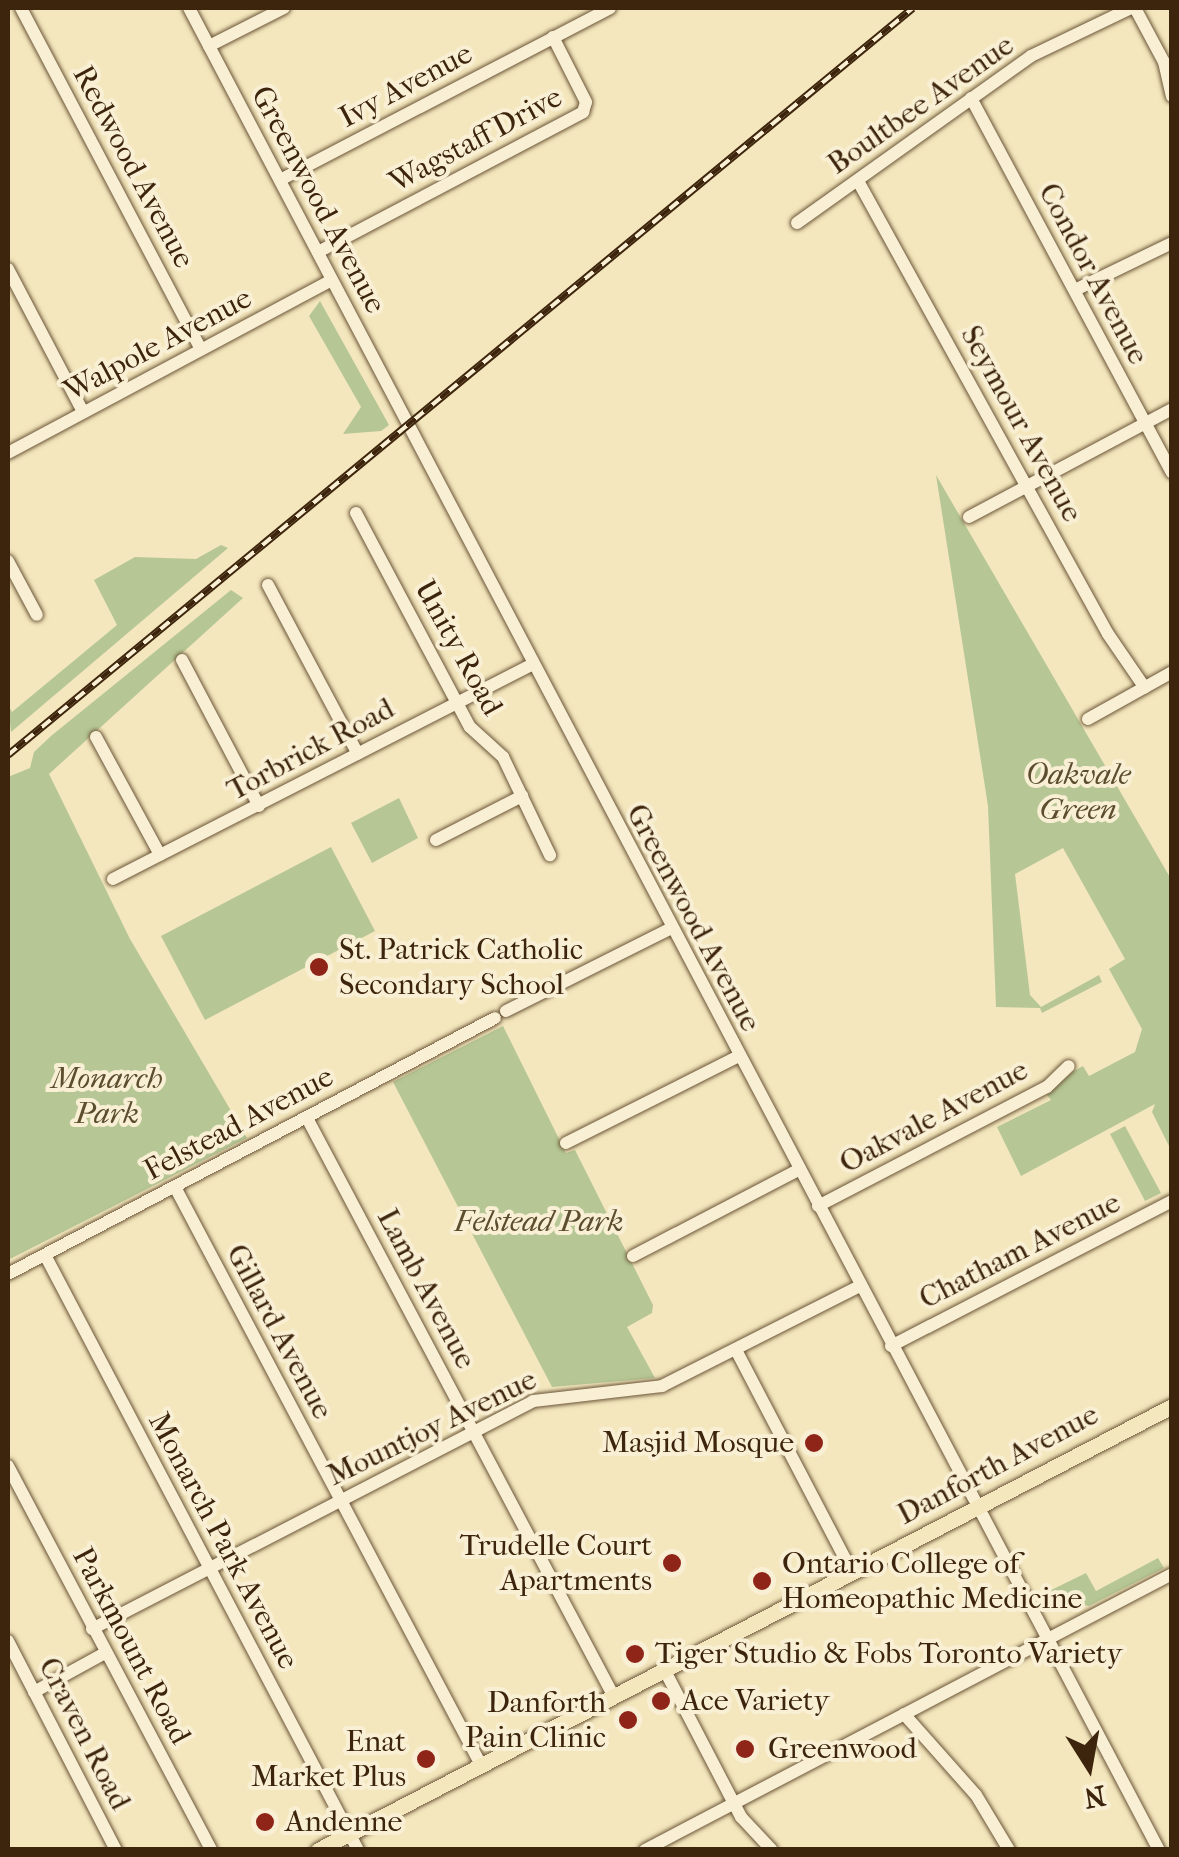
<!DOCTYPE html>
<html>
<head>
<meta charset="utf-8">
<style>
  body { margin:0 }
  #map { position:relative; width:1179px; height:1857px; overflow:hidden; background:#f4e7bd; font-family:"IM FELL French Canon",serif }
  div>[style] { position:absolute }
  .green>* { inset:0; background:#b6c795 }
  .roads { filter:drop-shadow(0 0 2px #6b5538) drop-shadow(0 0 2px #6b5538) }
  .minor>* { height:12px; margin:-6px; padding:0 6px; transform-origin:6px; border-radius:6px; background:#f8efd4 }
  .major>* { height:15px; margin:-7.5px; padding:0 7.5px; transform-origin:7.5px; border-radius:7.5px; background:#f4e7bd }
  .rail>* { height:8px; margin-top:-4px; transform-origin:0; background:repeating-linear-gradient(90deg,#f8efd4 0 11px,#3d240c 0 22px); box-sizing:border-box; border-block:2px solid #3d240c }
  .dots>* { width:28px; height:28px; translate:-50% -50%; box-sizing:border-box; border:5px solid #f8efd4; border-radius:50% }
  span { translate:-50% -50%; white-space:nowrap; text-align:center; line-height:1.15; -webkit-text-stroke:8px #f8efd4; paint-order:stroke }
  .street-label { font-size:30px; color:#3d240c }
  .park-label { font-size:30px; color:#5b4d2e; font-style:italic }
  .poi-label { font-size:30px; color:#3d240c }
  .left { translate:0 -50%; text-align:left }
  .right { translate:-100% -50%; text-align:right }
  .frame { position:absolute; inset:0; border:10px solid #3d240c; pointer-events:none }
  .north { position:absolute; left:1039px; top:1717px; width:100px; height:100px; -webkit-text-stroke:8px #f8efd4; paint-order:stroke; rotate:169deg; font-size:28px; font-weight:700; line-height:40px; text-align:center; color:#3d240c }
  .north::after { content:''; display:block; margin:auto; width:35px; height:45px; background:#3d240c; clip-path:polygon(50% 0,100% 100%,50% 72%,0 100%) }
</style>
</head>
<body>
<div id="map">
  <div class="green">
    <i style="clip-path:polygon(320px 301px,389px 425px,381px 431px,343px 434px,361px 407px,309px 316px)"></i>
    <i style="clip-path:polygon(936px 475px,1171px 879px,1171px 1150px,1152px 1112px,1155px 1104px,1021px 1176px,997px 1127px,1051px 1100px,1047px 1095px,1074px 1071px,1083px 1066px,1089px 1076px,1135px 1052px,1142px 1029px,1109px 969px,1125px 959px,1063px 848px,1015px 874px,1030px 995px,1041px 1007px,1099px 975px,1102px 982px,1042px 1013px,1040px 1008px,996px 1007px,988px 806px)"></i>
    <i style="clip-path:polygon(221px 545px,228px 548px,11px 732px,8px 705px,12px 712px,117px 625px,94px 580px,135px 557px,196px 559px)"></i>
    <i style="clip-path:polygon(231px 590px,243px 598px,49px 774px,130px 939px,247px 1138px,8px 1260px,8px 777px,30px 768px,34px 752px,51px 736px)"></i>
    <i style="clip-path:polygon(399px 798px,418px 838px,372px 863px,351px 823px)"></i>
    <i style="clip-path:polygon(331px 847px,375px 931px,205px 1020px,161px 936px)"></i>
    <i style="clip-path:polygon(503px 1026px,566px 1153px,575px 1150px,653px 1305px,652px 1313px,627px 1327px,655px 1378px,552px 1387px,393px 1082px)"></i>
    <i style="clip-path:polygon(1125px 1126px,1161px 1193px,1145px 1201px,1110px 1134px)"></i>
    <i style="clip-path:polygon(1158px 1558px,1164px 1568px,1089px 1606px,1039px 1596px,1086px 1573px,1096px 1591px)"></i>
  </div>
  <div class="roads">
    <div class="minor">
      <i style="left:21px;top:8px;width:386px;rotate:62.2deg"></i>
      <i style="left:189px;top:8px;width:2082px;rotate:62.23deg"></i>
      <i style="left:1135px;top:8px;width:61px;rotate:61.8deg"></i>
      <i style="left:1164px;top:62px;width:35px;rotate:77deg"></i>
      <i style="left:209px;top:46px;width:84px;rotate:-26.9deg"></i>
      <i style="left:971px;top:98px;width:425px;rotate:61.8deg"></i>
      <i style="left:280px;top:180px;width:372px;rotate:-27.5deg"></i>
      <i style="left:858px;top:181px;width:517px;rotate:61.11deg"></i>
      <i style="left:1108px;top:634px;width:65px;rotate:55.6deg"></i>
      <i style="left:797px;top:223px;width:287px;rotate:-35.5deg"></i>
      <i style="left:1031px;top:56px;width:111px;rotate:-25.6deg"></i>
      <i style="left:318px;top:252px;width:300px;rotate:-27.8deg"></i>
      <i style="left:583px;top:112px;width:10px;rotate:-73deg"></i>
      <i style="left:586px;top:102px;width:73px;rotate:-116.9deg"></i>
      <i style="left:8px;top:269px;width:161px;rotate:62.3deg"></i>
      <i style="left:1075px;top:290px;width:108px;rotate:-25.9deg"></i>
      <i style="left:8px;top:453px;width:367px;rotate:-28.1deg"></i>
      <i style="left:356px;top:513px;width:242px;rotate:62deg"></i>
      <i style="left:470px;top:727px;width:45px;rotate:42.3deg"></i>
      <i style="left:503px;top:757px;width:109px;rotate:64.4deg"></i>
      <i style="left:969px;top:517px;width:230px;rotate:-28deg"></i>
      <i style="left:8px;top:561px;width:61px;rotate:61.8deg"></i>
      <i style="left:268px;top:585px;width:191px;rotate:62deg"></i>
      <i style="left:182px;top:660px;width:165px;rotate:62.2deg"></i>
      <i style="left:1088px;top:719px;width:96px;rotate:-29.2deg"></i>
      <i style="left:96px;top:737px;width:134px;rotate:61.5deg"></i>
      <i style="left:436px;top:840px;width:97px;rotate:-27.1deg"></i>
      <i style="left:113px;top:879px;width:470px;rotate:-27.1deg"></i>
      <i style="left:506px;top:1011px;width:186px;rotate:-26.6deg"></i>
      <i style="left:307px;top:1118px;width:653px;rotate:62.06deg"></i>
      <i style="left:566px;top:1143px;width:191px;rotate:-26.7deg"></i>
      <i style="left:175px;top:1187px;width:654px;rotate:62.1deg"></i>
      <i style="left:818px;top:1206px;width:258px;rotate:-27.5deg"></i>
      <i style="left:1047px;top:1087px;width:30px;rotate:-44deg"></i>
      <i style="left:45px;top:1255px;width:672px;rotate:62.25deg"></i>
      <i style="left:633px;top:1256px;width:186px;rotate:-27.5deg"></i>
      <i style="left:8px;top:1274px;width:550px;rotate:-27.73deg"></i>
      <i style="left:891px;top:1346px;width:316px;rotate:-27.3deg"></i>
      <i style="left:736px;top:1350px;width:250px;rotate:62.4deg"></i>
      <i style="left:8px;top:1466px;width:434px;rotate:62.1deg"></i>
      <i style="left:92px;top:1629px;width:496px;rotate:-27.3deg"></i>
      <i style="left:533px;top:1401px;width:130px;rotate:-6.6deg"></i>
      <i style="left:662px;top:1386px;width:222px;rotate:-26.8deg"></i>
      <i style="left:8px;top:1641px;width:235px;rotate:62.7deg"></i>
      <i style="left:664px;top:1669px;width:167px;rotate:62.5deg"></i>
      <i style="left:741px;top:1817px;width:45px;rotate:46.8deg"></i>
      <i style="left:34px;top:1692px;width:81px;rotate:-28.8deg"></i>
      <i style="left:904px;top:1714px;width:108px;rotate:48.4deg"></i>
      <i style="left:976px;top:1795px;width:64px;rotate:59deg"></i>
      <i style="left:645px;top:1850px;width:595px;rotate:-27.64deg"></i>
    </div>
    <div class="major">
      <i style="left:318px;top:1850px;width:963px;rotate:-27.47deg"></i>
    </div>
  </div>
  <div class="rail">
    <i style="left:8px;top:755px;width:1173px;rotate:-39.54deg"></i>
  </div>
  <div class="dots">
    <i style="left:319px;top:967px;background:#8f2418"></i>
    <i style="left:814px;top:1443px;background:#8f2418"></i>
    <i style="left:672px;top:1563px;background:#8f2418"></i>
    <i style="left:762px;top:1581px;background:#8f2418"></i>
    <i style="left:635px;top:1654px;background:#8f2418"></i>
    <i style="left:661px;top:1701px;background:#8f2418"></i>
    <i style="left:628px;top:1720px;background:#8f2418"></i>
    <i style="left:745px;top:1749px;background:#8f2418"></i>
    <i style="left:426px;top:1759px;background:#8f2418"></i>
    <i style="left:265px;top:1822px;background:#8f2418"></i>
  </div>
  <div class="street-label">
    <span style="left:406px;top:86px;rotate:-28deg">Ivy Avenue</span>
    <span style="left:921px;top:105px;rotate:-35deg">Boultbee Avenue</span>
    <span style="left:476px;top:140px;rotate:-28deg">Wagstaff Drive</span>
    <span style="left:133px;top:167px;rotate:62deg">Redwood Avenue</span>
    <span style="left:318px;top:200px;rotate:62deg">Greenwood Avenue</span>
    <span style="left:1093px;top:274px;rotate:62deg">Condor Avenue</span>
    <span style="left:158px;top:345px;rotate:-28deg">Walpole Avenue</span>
    <span style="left:1021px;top:424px;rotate:61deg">Seymour Avenue</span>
    <span style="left:458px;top:648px;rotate:61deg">Unity Road</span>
    <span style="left:311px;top:750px;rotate:-28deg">Torbrick Road</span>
    <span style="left:693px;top:918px;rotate:62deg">Greenwood Avenue</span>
    <span style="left:934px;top:1117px;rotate:-28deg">Oakvale Avenue</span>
    <span style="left:239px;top:1124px;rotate:-28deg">Felstead Avenue</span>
    <span style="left:1020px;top:1251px;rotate:-27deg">Chatham Avenue</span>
    <span style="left:426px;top:1289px;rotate:62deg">Lamb Avenue</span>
    <span style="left:279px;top:1332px;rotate:62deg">Gillard Avenue</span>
    <span style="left:432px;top:1428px;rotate:-26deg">Mountjoy Avenue</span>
    <span style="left:998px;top:1465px;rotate:-28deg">Danforth Avenue</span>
    <span style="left:223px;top:1541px;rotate:62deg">Monarch Park Avenue</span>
    <span style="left:131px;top:1646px;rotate:62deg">Parkmount Road</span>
    <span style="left:84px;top:1734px;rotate:63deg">Craven Road</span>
  </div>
  <div class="park-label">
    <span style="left:1078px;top:792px">Oakvale<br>Green</span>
    <span style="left:107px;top:1096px">Monarch<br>Park</span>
    <span style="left:539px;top:1222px">Felstead Park</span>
  </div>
  <div class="poi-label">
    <span class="left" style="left:339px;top:967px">St. Patrick Catholic<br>Secondary School</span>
    <span class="right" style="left:794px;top:1443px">Masjid Mosque</span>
    <span class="right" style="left:652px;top:1563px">Trudelle Court<br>Apartments</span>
    <span class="left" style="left:782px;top:1581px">Ontario College of<br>Homeopathic Medicine</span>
    <span class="left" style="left:655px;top:1654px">Tiger Studio &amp; Fobs Toronto Variety</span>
    <span class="left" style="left:681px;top:1701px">Ace Variety</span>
    <span class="right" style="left:606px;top:1720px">Danforth<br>Pain Clinic</span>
    <span class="right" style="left:406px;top:1759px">Enat<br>Market Plus</span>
    <span class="left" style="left:768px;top:1749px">Greenwood</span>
    <span class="left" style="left:285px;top:1822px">Andenne</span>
  </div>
  <div class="frame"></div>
  <div class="north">N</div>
</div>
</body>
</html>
